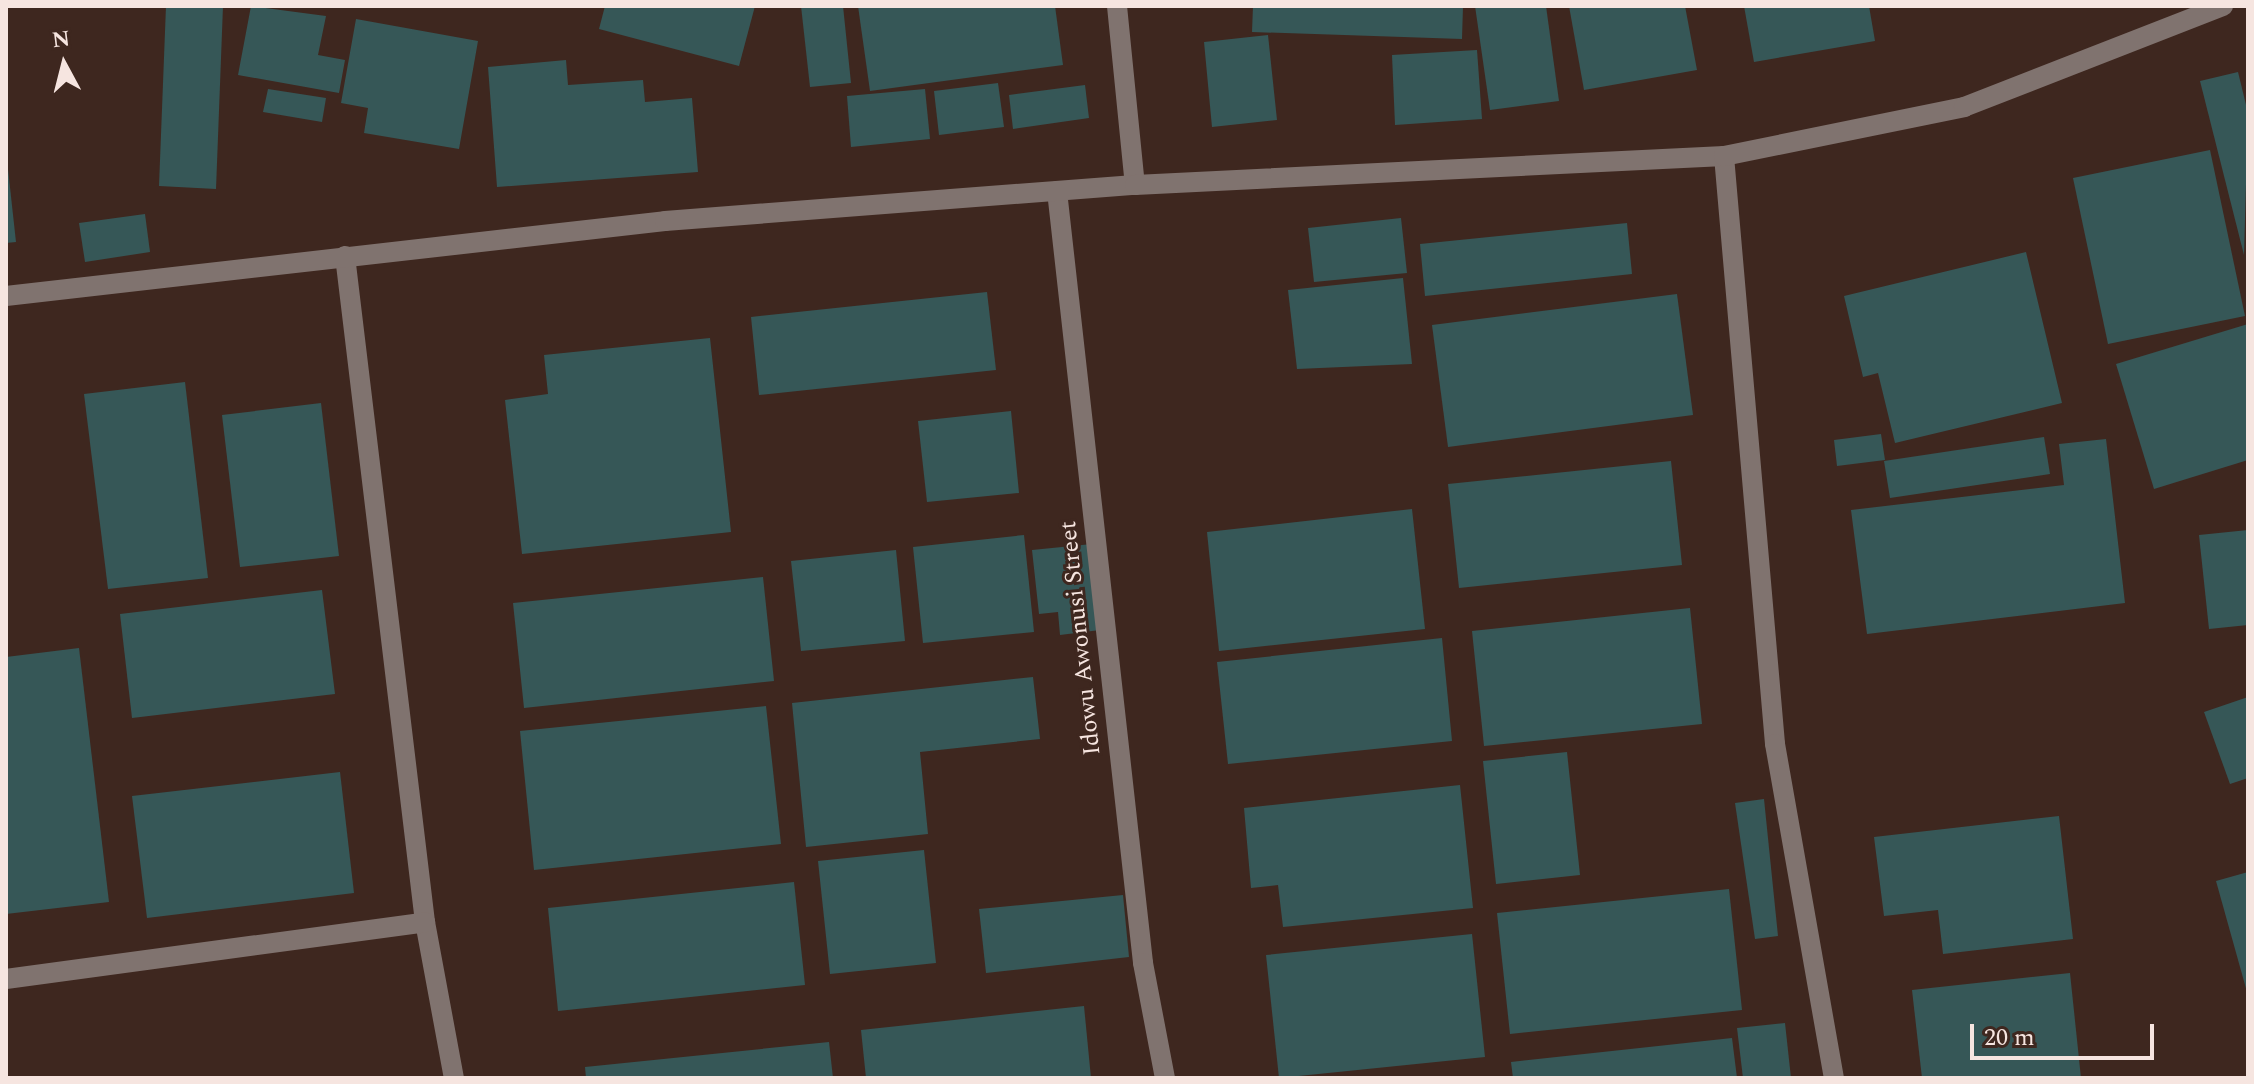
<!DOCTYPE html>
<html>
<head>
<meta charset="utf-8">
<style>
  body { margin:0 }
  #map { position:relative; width:2254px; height:1084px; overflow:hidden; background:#3e271f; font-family:Spectral,serif }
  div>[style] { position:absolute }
  .building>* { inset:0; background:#365757 }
  .minor>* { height:20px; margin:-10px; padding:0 10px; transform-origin:10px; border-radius:10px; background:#80736f }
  span { translate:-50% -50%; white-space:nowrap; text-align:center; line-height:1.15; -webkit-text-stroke:6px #3e271f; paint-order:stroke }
  .street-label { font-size:24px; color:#f6e5e0 }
  .frame { position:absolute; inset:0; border:8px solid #f6e5e0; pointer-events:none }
  .north { position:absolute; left:24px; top:24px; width:80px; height:80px; -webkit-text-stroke:6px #3e271f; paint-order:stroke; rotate:353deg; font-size:22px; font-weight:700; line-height:32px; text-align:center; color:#f6e5e0 }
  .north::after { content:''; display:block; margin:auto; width:28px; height:36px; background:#f6e5e0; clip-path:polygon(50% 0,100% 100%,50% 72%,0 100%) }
  .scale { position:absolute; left:1970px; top:1024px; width:184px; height:36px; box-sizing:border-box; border:4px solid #f6e5e0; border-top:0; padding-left:10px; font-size:24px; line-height:28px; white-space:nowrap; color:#f6e5e0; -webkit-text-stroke:6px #3e271f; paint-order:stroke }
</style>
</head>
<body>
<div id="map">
  <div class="building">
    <i style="clip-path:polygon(166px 6px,223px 6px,216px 189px,159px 186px)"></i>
    <i style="clip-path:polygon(251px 6px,326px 16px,318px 55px,345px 60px,339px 93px,238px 75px)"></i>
    <i style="clip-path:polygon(605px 6px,755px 6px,739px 66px,599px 29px)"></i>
    <i style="clip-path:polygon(801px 6px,843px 6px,851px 83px,810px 87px)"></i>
    <i style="clip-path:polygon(858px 6px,1055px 6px,1063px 65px,870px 91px)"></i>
    <i style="clip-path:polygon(1253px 6px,1463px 6px,1462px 39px,1252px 32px)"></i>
    <i style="clip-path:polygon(1475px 6px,1546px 6px,1559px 101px,1490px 110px)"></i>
    <i style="clip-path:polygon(1569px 6px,1685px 6px,1697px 70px,1584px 90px)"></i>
    <i style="clip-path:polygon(1744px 6px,1869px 6px,1875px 41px,1754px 62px)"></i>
    <i style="clip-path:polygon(356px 19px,478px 41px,459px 149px,364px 133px,368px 108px,341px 103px)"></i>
    <i style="clip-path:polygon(1268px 35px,1277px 120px,1212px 127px,1204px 42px)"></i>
    <i style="clip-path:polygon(1477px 50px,1482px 119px,1395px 125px,1392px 55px)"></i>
    <i style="clip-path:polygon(566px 60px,568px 85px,643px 80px,645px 102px,692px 98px,698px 172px,497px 187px,488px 67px)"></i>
    <i style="clip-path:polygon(2238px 72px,2248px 113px,2244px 255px,2200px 81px)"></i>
    <i style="clip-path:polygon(998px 83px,1004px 127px,939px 135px,934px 91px)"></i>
    <i style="clip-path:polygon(1085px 85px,1089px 118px,1013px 129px,1009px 95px)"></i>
    <i style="clip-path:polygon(268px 89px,326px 98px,322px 122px,263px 112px)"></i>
    <i style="clip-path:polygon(925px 89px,930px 139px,851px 147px,847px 96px)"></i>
    <i style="clip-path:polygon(2210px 150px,2245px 316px,2108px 344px,2073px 178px)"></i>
    <i style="clip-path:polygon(6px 151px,16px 242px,6px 243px)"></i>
    <i style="clip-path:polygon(145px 214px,150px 252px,85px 262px,79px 223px)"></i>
    <i style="clip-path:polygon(1401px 218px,1407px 273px,1314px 282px,1308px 228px)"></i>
    <i style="clip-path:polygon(1627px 223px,1632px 274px,1425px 296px,1420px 244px)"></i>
    <i style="clip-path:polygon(2026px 252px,2062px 403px,1895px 443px,1878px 373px,1863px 377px,1844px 296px)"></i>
    <i style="clip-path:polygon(1403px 278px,1412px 364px,1297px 369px,1288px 290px)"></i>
    <i style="clip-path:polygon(987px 292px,996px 370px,759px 395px,751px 317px)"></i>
    <i style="clip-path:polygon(1677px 294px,1693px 415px,1448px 447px,1432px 325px)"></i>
    <i style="clip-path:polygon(2248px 324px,2248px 460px,2154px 489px,2116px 364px)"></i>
    <i style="clip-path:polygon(710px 338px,731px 532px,522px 554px,505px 400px,548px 394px,544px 355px)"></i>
    <i style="clip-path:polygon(185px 382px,208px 578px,108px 589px,84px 394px)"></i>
    <i style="clip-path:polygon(321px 403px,339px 556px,240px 567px,222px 415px)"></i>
    <i style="clip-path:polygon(1011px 411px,1019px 493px,927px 502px,918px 421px)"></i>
    <i style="clip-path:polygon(1881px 434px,1885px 460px,1837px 466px,1834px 440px)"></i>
    <i style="clip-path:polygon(2044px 437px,2050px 474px,1890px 498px,1884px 461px)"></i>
    <i style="clip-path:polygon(2106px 439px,2125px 603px,1867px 634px,1851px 510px,2064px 485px,2059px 444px)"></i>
    <i style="clip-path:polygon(1671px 461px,1682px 565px,1459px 588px,1448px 484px)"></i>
    <i style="clip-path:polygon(1412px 509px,1425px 629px,1219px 651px,1207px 532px)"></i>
    <i style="clip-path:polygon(2248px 530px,2248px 625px,2209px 629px,2199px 535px)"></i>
    <i style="clip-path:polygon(1024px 535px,1034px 632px,923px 643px,913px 547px)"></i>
    <i style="clip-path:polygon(1092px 544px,1100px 630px,1060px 635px,1058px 612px,1039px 614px,1032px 550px)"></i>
    <i style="clip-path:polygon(896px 550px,905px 641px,801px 651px,791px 561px)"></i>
    <i style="clip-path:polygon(763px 577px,774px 681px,524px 708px,513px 603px)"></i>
    <i style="clip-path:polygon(322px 590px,335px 694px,132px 718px,120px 614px)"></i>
    <i style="clip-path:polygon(1690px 608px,1702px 724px,1484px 746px,1472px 631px)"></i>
    <i style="clip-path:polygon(1442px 638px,1452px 741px,1228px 764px,1217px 662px)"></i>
    <i style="clip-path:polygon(79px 648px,109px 902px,6px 914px,6px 657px)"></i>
    <i style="clip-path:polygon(1033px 677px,1040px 739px,920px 752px,928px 834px,806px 847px,792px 703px)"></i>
    <i style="clip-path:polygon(2248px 697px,2248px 778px,2230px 784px,2204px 712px)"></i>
    <i style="clip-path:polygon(766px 706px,781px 844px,534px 870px,520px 731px)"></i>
    <i style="clip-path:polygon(1567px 752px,1580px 875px,1496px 884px,1483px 761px)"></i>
    <i style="clip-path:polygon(340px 772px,354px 893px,147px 918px,132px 796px)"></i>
    <i style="clip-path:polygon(1460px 785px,1473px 908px,1283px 927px,1278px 885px,1251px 888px,1244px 808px)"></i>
    <i style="clip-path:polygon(1764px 799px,1778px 936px,1755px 939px,1735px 803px)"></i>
    <i style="clip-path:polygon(2059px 816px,2073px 939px,1943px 954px,1938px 910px,1884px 916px,1874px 837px)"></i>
    <i style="clip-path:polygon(924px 850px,936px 963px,830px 974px,818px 861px)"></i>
    <i style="clip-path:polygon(2248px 872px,2248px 992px,2247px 992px,2216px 881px)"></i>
    <i style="clip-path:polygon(794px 882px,805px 985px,558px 1011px,548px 908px)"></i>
    <i style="clip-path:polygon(1729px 889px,1742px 1010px,1510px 1034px,1497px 913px)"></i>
    <i style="clip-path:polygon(1123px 895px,1129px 957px,986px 973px,979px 909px)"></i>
    <i style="clip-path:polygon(1472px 934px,1485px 1057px,1279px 1078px,1266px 955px)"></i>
    <i style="clip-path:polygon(2070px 973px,2081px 1078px,1922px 1078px,1912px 990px)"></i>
    <i style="clip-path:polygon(1084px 1006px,1091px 1078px,866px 1078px,861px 1030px)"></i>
    <i style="clip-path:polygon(1785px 1023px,1791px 1078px,1743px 1078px,1737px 1028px)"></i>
    <i style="clip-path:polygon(1732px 1038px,1737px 1078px,1513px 1078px,1511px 1062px)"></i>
    <i style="clip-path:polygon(829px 1042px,833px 1078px,586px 1078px,585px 1067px)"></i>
  </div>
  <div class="minor">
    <i style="left:1117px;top:6px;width:180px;rotate:84.3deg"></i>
    <i style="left:1724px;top:156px;width:590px;rotate:85.04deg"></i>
    <i style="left:1775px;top:744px;width:339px;rotate:80deg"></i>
    <i style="left:1057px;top:191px;width:777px;rotate:83.64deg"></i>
    <i style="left:1143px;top:963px;width:117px;rotate:79.2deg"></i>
    <i style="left:345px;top:256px;width:671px;rotate:83.15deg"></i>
    <i style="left:425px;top:922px;width:159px;rotate:79.5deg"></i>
    <i style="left:6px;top:296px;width:663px;rotate:-6.49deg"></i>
    <i style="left:665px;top:221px;width:471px;rotate:-4.4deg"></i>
    <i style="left:1135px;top:185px;width:590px;rotate:-2.82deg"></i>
    <i style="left:1724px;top:156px;width:245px;rotate:-11.5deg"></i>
    <i style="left:1964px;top:107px;width:278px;rotate:-21.3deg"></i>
    <i style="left:6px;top:979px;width:423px;rotate:-7.7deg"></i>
  </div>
  <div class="street-label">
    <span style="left:1081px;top:638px;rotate:-96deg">Idowu Awonusi Street</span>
  </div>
  <div class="frame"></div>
  <div class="north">N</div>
  <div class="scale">20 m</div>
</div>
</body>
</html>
